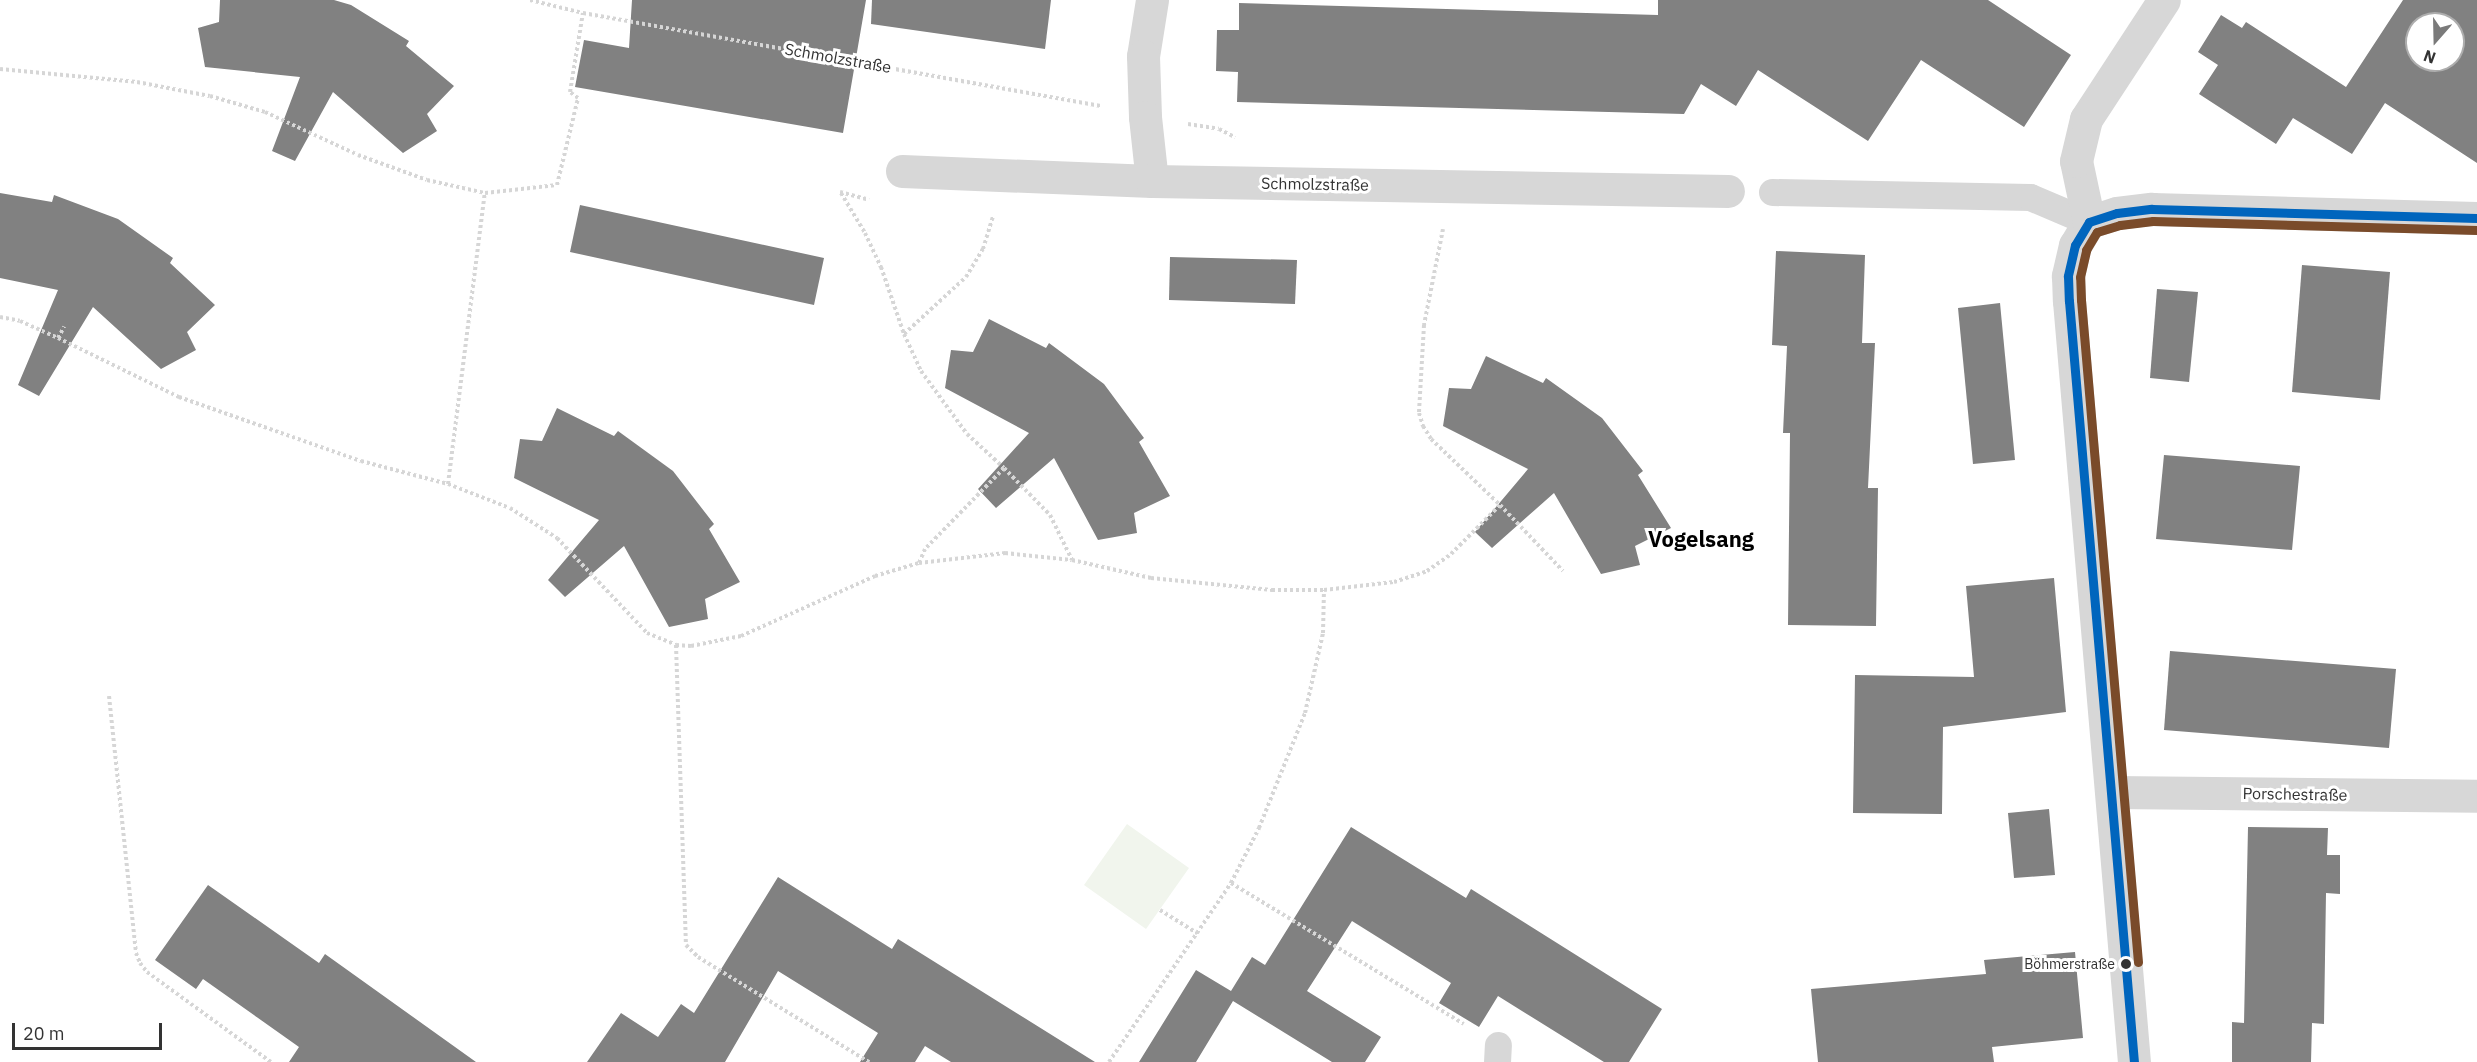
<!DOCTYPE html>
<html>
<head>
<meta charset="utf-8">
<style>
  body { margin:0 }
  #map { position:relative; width:2477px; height:1062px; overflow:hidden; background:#fff; font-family:"IBM Plex Sans",sans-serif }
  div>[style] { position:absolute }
  .green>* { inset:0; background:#f1f5ed }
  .building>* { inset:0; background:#818181 }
  .path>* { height:4px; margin-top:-2px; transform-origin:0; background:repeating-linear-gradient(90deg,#d6d6d6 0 3px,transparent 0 6px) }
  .service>* { height:27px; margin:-13.5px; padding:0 13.5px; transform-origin:13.5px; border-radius:13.5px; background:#d7d7d7 }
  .minor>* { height:33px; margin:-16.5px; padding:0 16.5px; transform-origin:16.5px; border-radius:16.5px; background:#d7d7d7 }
  .bus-1>* { height:9px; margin:-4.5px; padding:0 4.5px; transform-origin:4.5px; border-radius:4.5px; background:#0065bd }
  .bus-2>* { height:9px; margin:-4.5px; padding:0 4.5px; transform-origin:4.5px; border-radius:4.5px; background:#7a4b2a }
  .dots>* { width:16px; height:16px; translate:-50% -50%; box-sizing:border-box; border:3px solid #fff; border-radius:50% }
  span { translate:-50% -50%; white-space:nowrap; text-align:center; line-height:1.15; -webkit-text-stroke:6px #fff; paint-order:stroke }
  .bus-label { font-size:14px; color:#333 }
  .right { translate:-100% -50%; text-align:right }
  .street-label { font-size:16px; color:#333 }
  .district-label { font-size:22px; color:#000; font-weight:700 }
  .north { position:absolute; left:2405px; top:12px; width:60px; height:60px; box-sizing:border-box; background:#fff; border:2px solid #adadad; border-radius:50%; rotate:200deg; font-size:16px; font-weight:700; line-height:24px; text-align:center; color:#333 }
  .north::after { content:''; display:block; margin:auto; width:21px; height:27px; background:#7a7a7a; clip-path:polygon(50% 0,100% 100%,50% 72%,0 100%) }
  .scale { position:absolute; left:12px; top:1023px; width:150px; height:27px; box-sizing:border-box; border:3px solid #333; border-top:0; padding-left:8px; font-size:18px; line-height:21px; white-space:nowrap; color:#333; -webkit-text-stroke:4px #fff; paint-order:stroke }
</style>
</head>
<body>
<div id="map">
  <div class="green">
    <i style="clip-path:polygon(1127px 824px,1189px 868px,1146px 929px,1084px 885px)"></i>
  </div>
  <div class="building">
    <i style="clip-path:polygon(220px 0,334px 0,351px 5px,409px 41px,406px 46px,454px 86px,427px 114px,437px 131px,403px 153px,333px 92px,295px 161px,272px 151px,300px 77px,205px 67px,198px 28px,219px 22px)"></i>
    <i style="clip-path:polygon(632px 0,866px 0,843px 133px,575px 87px,584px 40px,629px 48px)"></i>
    <i style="clip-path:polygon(872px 0,1051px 0,1045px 49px,871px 24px)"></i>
    <i style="clip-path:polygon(1658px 0,1988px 0,2071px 55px,2024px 127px,1921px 60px,1868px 141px,1758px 70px,1736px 106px,1701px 84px,1684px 114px,1237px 102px,1238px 72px,1216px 71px,1217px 30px,1239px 30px,1239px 3px,1658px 15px)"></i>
    <i style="clip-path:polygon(evenodd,2403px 0,2477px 0,2477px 163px,2385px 103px,2352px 154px,2293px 118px,2276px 144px,2199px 94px,2218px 65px,2198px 52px,2221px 15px,2242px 28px,2246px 22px,2346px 87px,2403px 0,2417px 24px,2453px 24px,2453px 60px,2417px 60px,2417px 24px)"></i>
    <i style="clip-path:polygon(0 193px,52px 202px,54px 195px,118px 219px,173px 258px,170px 263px,215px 305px,187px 332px,196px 350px,161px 369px,93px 307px,39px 396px,18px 385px,58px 290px,0 278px)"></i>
    <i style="clip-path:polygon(580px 205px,824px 258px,814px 305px,570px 252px)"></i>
    <i style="clip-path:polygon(1776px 251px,1865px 255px,1862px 343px,1875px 343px,1868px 488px,1878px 488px,1876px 626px,1788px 625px,1790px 433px,1783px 433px,1787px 346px,1772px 345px)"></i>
    <i style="clip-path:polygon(1170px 257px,1297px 260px,1295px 304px,1169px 300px)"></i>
    <i style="clip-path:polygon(2302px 265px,2390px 272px,2380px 400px,2292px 392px)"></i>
    <i style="clip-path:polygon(2157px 289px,2198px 292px,2189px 382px,2150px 378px)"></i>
    <i style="clip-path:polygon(2000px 303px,2015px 460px,1973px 464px,1958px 308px)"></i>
    <i style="clip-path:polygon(989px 319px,1046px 348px,1049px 343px,1104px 384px,1144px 438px,1139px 442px,1170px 496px,1134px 513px,1137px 533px,1098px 540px,1054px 458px,996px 508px,978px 489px,1029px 433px,945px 388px,951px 350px,973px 352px)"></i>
    <i style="clip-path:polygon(1486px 356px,1543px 383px,1546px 378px,1602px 418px,1643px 471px,1638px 475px,1671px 528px,1635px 546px,1640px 565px,1601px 574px,1554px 493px,1492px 548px,1475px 532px,1528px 469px,1443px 426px,1449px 388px,1471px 389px)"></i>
    <i style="clip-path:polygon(557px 408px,614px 436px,618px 431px,673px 471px,714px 524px,709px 529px,740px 582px,705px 599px,708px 619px,669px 627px,624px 546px,565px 597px,548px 580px,599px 520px,514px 478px,520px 439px,542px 441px)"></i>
    <i style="clip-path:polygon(2164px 455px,2300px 466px,2292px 550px,2156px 539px)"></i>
    <i style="clip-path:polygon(2054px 578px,2066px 712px,1943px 727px,1942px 814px,1853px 813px,1855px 675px,1974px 677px,1966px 586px)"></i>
    <i style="clip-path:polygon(2170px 651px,2396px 669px,2389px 748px,2164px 730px)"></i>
    <i style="clip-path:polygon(2049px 809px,2055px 875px,2014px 878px,2008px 813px)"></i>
    <i style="clip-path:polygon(1351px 827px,1466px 898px,1471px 889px,1662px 1009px,1629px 1062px,1604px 1062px,1498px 996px,1479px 1027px,1439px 1003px,1451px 983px,1352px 921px,1307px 991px,1381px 1037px,1365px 1062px,1332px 1062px,1233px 1001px,1196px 1062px,1139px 1062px,1196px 970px,1231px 991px,1252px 957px,1265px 965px)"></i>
    <i style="clip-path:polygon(2248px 827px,2328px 828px,2327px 855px,2340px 855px,2340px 894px,2326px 893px,2324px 1024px,2312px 1023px,2311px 1062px,2232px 1062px,2232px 1022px,2244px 1023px)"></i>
    <i style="clip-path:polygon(778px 877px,892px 949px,898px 939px,1095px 1062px,951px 1062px,925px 1046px,915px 1062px,860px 1062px,878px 1033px,778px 971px,725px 1062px,587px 1062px,621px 1013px,658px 1037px,681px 1004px,694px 1013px)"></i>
    <i style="clip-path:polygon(208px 885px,319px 963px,325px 954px,476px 1062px,289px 1062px,299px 1047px,203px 979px,196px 989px,155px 960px)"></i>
    <i style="clip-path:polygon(2075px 952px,2083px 1038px,1992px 1047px,1994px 1062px,1818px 1062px,1811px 989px,1986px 974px,1984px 960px)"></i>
  </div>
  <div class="path">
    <i style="left:530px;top:0;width:55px;rotate:13.8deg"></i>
    <i style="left:583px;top:13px;width:526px;rotate:10.18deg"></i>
    <i style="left:0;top:69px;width:138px;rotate:5.4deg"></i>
    <i style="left:137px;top:82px;width:74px;rotate:10.9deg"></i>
    <i style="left:210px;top:96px;width:57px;rotate:16.2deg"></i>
    <i style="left:265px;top:112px;width:102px;rotate:24.8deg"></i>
    <i style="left:358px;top:155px;width:73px;rotate:19.9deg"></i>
    <i style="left:427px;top:180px;width:59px;rotate:12.6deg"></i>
    <i style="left:485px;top:193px;width:72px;rotate:-6.3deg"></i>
    <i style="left:557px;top:185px;width:89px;rotate:-76.4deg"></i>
    <i style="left:578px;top:98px;width:10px;rotate:-143deg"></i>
    <i style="left:570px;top:92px;width:80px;rotate:-80.7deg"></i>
    <i style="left:1188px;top:124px;width:31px;rotate:9deg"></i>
    <i style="left:1219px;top:129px;width:18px;rotate:27deg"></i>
    <i style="left:840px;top:192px;width:30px;rotate:15deg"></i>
    <i style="left:841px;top:193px;width:47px;rotate:59deg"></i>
    <i style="left:865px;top:233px;width:38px;rotate:65deg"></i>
    <i style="left:881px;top:267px;width:71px;rotate:71.1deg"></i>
    <i style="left:904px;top:334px;width:41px;rotate:65.3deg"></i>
    <i style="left:921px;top:371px;width:78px;rotate:53.9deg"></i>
    <i style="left:967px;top:434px;width:50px;rotate:42.6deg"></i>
    <i style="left:1004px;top:468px;width:113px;rotate:134.3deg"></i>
    <i style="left:925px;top:549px;width:15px;rotate:113deg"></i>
    <i style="left:1443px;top:229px;width:98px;rotate:101.2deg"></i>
    <i style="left:1424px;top:325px;width:88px;rotate:93.3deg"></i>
    <i style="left:1419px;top:413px;width:14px;rotate:73deg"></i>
    <i style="left:1423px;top:426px;width:15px;rotate:58deg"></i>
    <i style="left:1431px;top:439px;width:95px;rotate:43.7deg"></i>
    <i style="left:1500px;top:505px;width:91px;rotate:46.3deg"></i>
    <i style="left:0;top:317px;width:20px;rotate:11deg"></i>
    <i style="left:20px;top:321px;width:42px;rotate:24.1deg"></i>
    <i style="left:58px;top:338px;width:135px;rotate:26deg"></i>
    <i style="left:179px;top:397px;width:193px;rotate:19.4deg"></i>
    <i style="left:361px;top:461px;width:90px;rotate:14.8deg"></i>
    <i style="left:448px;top:484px;width:66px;rotate:21.2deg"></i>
    <i style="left:510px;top:508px;width:56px;rotate:32.6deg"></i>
    <i style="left:557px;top:538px;width:131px;rotate:46.5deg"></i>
    <i style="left:647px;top:633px;width:31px;rotate:22deg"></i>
    <i style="left:676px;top:645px;width:15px;rotate:4deg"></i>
    <i style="left:691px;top:646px;width:51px;rotate:-11.3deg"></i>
    <i style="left:741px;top:636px;width:147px;rotate:-24.1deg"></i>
    <i style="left:875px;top:576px;width:46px;rotate:-16.5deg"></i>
    <i style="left:919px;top:563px;width:87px;rotate:-6.6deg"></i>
    <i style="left:1005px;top:553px;width:67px;rotate:6deg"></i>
    <i style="left:1072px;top:560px;width:81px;rotate:12.8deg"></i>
    <i style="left:1151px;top:578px;width:122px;rotate:5.7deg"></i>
    <i style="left:1272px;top:590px;width:52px"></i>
    <i style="left:1324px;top:590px;width:70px;rotate:-6.5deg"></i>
    <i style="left:1394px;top:582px;width:35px;rotate:-18deg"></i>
    <i style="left:1427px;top:571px;width:29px;rotate:-35deg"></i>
    <i style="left:1451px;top:554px;width:69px;rotate:-45deg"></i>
    <i style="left:904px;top:334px;width:84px;rotate:-42.6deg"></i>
    <i style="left:966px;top:277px;width:33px;rotate:-59deg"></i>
    <i style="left:983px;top:249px;width:34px;rotate:-73deg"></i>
    <i style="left:58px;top:338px;width:13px;rotate:-61deg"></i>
    <i style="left:1004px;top:468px;width:66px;rotate:45.6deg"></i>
    <i style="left:1050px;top:515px;width:50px;rotate:63.9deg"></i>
    <i style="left:448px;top:484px;width:293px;rotate:-82.8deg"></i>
    <i style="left:676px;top:645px;width:300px;rotate:88.1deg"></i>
    <i style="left:686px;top:945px;width:17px;rotate:45deg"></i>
    <i style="left:698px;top:957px;width:201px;rotate:31.6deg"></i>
    <i style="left:109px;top:696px;width:258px;rotate:84deg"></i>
    <i style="left:136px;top:953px;width:11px;rotate:68deg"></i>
    <i style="left:140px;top:963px;width:11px;rotate:52deg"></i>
    <i style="left:147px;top:972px;width:153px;rotate:36deg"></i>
    <i style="left:1231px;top:883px;width:272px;rotate:31.2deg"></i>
    <i style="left:1160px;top:910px;width:44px;rotate:31.9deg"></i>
    <i style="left:1109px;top:1062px;width:217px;rotate:-55.7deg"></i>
    <i style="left:1231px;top:883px;width:62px;rotate:-63deg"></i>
    <i style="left:1259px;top:828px;width:124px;rotate:-68.2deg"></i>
    <i style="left:1305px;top:713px;width:82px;rotate:-77.3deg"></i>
    <i style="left:1323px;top:633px;width:43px;rotate:-88.7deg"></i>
  </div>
  <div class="service">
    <i style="left:1772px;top:192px;width:258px;rotate:1.1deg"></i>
    <i style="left:2030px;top:197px;width:64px;rotate:23deg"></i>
    <i style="left:1497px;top:1062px;width:17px;rotate:-87deg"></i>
  </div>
  <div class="minor">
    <i style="left:1152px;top:0;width:57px;rotate:99.1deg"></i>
    <i style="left:1143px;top:56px;width:61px;rotate:88.1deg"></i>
    <i style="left:1145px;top:117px;width:64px;rotate:83.8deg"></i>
    <i style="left:902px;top:171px;width:250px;rotate:2.3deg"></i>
    <i style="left:1152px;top:181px;width:576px;rotate:0.99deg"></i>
    <i style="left:2089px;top:222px;width:27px;rotate:121deg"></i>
    <i style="left:2075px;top:245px;width:32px;rotate:103deg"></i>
    <i style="left:2068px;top:276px;width:25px;rotate:88deg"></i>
    <i style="left:2069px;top:301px;width:764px;rotate:85.12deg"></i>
    <i style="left:2089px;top:222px;width:29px;rotate:-18deg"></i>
    <i style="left:2117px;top:213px;width:35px;rotate:-7deg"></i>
    <i style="left:2152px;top:209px;width:325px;rotate:1.6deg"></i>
    <i style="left:2089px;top:222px;width:62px;rotate:-102deg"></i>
    <i style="left:2076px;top:161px;width:43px;rotate:-76.6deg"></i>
    <i style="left:2086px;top:119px;width:142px;rotate:-56.8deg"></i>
    <i style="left:2113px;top:792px;width:364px;rotate:0.6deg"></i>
  </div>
  <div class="bus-1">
    <i style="left:2089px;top:222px;width:27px;rotate:121deg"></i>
    <i style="left:2075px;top:245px;width:32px;rotate:103deg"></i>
    <i style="left:2068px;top:276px;width:25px;rotate:88deg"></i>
    <i style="left:2069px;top:301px;width:764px;rotate:85.12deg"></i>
    <i style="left:2089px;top:222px;width:29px;rotate:-18deg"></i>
    <i style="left:2117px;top:213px;width:35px;rotate:-7deg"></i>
    <i style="left:2152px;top:209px;width:325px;rotate:1.6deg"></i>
  </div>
  <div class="bus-2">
    <i style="left:2138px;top:962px;width:664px;rotate:-94.92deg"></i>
    <i style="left:2081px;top:300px;width:23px;rotate:-92deg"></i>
    <i style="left:2080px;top:277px;width:28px;rotate:-77deg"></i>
    <i style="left:2086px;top:250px;width:21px;rotate:-59deg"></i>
    <i style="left:2097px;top:232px;width:24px;rotate:-17deg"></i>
    <i style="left:2120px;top:225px;width:33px;rotate:-7deg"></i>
    <i style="left:2153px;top:221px;width:324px;rotate:1.6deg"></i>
  </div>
  <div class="dots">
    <i style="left:2126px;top:964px;background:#333"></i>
  </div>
  <div class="bus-label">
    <span class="right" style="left:2115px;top:964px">Böhmerstraße</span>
  </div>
  <div class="street-label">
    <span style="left:838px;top:58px;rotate:10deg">Schmolzstraße</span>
    <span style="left:1315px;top:184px;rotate:1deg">Schmolzstraße</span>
    <span style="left:2295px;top:794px;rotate:1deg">Porschestraße</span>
  </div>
  <div class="district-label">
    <span style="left:1701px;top:539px">Vogelsang</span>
  </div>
  <div class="north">N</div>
  <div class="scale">20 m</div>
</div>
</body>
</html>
